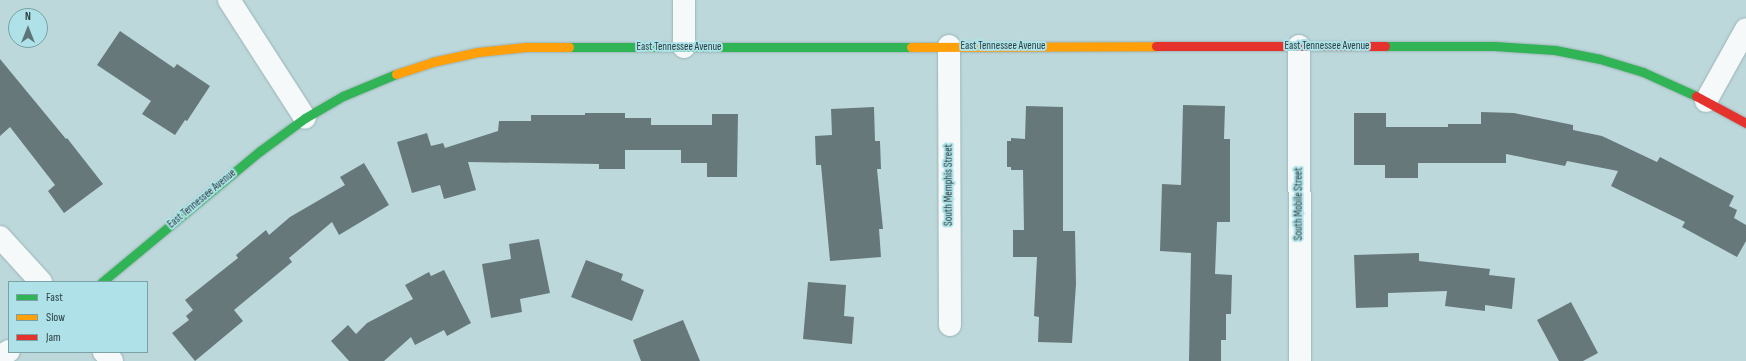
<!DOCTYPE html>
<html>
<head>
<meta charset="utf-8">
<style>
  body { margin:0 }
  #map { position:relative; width:1746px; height:361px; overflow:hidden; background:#bcd8db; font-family:"Sofia Sans Condensed",sans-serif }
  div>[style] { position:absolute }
  .building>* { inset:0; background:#67787a }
  .roads { filter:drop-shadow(0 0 1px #9cb3b5) drop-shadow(0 0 1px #9cb3b5) }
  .street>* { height:22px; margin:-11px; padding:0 11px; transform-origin:11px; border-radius:11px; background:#f5f9fa }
  .fast>* { height:9px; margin:-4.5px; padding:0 4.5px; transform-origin:4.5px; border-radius:4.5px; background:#30b455 }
  .slow>* { height:9px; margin:-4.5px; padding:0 4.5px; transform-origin:4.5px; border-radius:4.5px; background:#ff9f0a }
  .jam>* { height:9px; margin:-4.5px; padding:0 4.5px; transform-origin:4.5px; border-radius:4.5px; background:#e5322d }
  span { translate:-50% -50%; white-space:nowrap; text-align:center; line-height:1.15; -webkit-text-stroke:4px #afe2e8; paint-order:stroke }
  .street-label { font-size:11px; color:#2a3f42 }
  .legend { position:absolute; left:8px; top:281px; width:140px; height:72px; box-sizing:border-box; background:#afe2e8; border:1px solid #7aa1a6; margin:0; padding:5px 7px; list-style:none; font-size:12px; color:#2a3f42 }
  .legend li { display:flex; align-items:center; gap:8px; height:20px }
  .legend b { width:20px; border:1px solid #7aa1a6 }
  .north { position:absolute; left:8px; top:8px; width:40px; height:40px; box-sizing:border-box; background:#afe2e8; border:1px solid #7aa1a6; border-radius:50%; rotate:0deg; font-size:11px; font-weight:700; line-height:16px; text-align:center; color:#2a3f42 }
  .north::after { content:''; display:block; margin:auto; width:14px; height:18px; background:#5d7578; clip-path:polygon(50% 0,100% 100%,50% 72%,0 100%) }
</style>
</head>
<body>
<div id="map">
  <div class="building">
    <i style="clip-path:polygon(120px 31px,174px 68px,177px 64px,210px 86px,187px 121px,185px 120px,175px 135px,142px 114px,151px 101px,97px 65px)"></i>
    <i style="clip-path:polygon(0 59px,66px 139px,67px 138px,103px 184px,64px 213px,48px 191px,55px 185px,10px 127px,0 136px)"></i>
    <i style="clip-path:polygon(1183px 105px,1225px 106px,1224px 139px,1230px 139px,1230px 222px,1217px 222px,1215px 274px,1232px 275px,1231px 314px,1226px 314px,1226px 340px,1221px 340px,1221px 361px,1189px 361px,1191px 253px,1160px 251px,1162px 184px,1181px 185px)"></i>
    <i style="clip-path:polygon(1026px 106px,1063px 107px,1063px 231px,1075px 231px,1076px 284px,1072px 343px,1038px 342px,1039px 317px,1034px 316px,1037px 257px,1013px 257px,1013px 230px,1024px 230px,1023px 170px,1011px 170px,1011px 167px,1007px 167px,1007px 141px,1011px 141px,1011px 138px,1025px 139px)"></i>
    <i style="clip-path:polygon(874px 107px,875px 141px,880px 141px,881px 169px,877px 169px,883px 229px,879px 229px,881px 257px,830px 261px,821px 165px,816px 165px,815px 136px,832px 135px,831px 109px)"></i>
    <i style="clip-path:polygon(1481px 112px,1514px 113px,1573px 125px,1573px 130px,1602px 136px,1657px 162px,1660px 157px,1734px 196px,1729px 206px,1737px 210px,1734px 218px,1746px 225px,1746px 241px,1737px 257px,1682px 227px,1685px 222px,1611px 186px,1618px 171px,1567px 161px,1565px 166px,1506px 154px,1506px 163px,1418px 163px,1418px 178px,1385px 178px,1385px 165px,1354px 165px,1354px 113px,1386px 113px,1386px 127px,1448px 127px,1448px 124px,1481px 124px)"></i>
    <i style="clip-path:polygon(585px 113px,625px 113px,625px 118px,651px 118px,651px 125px,712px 125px,712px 114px,738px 114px,737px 177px,707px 177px,707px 163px,681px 163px,681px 150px,625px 150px,625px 169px,599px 169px,599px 164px,468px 162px,476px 190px,444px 199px,440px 185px,412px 193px,397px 142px,427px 133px,431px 146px,443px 143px,445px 148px,498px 131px,499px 121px,531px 121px,531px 115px,585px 115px)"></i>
    <i style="clip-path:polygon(364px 163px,389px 205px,339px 235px,332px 222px,289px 258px,292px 262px,234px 310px,243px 321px,195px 361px,172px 333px,189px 320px,186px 316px,193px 310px,185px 300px,238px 258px,236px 255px,266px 230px,269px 235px,290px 217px,345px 185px,340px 177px)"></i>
    <i style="clip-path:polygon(539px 239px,550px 293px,520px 299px,522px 312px,491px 318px,482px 264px,511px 259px,509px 244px)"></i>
    <i style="clip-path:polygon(1419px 253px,1419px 261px,1490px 269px,1489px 275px,1515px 278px,1512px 309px,1485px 305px,1485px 311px,1445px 306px,1447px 291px,1388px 293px,1388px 307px,1356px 308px,1354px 255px)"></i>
    <i style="clip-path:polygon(586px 260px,623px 274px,621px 280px,644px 290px,632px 321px,571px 297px)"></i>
    <i style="clip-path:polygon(444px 270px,471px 323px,447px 336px,444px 330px,415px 345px,411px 337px,384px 361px,349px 361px,331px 341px,348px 325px,356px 334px,367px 323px,413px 299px,405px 285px,429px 272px,431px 276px)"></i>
    <i style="clip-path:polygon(808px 282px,846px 285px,844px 316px,854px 317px,852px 344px,803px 339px)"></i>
    <i style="clip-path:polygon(1571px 302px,1598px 353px,1583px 361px,1559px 361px,1537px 320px)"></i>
    <i style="clip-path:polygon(683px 320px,700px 361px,641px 361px,633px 340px)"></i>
  </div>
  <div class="roads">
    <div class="street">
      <i style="left:229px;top:0;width:140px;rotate:57.2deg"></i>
      <i style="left:949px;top:46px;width:279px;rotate:89.8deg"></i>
      <i style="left:1299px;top:46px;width:315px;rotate:89.8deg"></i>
      <i style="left:684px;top:47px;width:47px;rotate:-90deg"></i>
      <i style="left:1706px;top:101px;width:82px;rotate:-60.9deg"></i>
      <i style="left:0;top:237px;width:61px;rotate:47.7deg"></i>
      <i style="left:104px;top:352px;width:12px;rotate:48deg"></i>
      <i style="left:0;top:356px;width:10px;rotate:-29deg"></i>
    </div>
    <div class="fast">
      <i style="left:1385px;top:46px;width:109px"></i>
      <i style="left:1494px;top:46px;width:61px;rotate:3.8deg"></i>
      <i style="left:1555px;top:50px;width:46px;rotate:11.3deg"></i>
      <i style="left:1600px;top:59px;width:45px;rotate:16.8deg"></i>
      <i style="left:1643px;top:72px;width:58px;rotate:24.4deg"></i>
      <i style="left:569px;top:47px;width:342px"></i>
      <i style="left:102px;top:282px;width:205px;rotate:-39.7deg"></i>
      <i style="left:260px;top:151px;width:56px;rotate:-36.3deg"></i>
      <i style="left:305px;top:118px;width:44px;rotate:-30.1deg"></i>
      <i style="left:343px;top:96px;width:57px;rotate:-22.5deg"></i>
    </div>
    <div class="slow">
      <i style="left:911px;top:47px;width:245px;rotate:-0.2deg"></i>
      <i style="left:396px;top:74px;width:38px;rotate:-18deg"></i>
      <i style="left:432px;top:62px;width:47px;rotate:-12.3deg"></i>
      <i style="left:478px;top:52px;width:48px;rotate:-5.9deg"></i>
      <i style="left:526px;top:47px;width:43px"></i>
    </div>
    <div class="jam">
      <i style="left:1156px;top:46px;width:229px"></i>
      <i style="left:1696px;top:96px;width:57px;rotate:28.4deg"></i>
    </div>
  </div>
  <div class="street-label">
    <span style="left:1003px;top:46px">East Tennessee Avenue</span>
    <span style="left:1327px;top:46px">East Tennessee Avenue</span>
    <span style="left:679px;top:47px">East Tennessee Avenue</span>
    <span style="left:949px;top:185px;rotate:-90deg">South Memphis Street</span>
    <span style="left:202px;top:199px;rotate:-40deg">East Tennessee Avenue</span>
    <span style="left:1299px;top:204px;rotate:-90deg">South Mobile Street</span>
  </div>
  <ul class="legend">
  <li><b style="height:5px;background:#30b455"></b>Fast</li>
  <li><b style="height:5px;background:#ff9f0a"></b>Slow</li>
  <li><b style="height:5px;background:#e5322d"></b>Jam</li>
  </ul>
  <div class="north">N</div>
</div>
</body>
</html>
